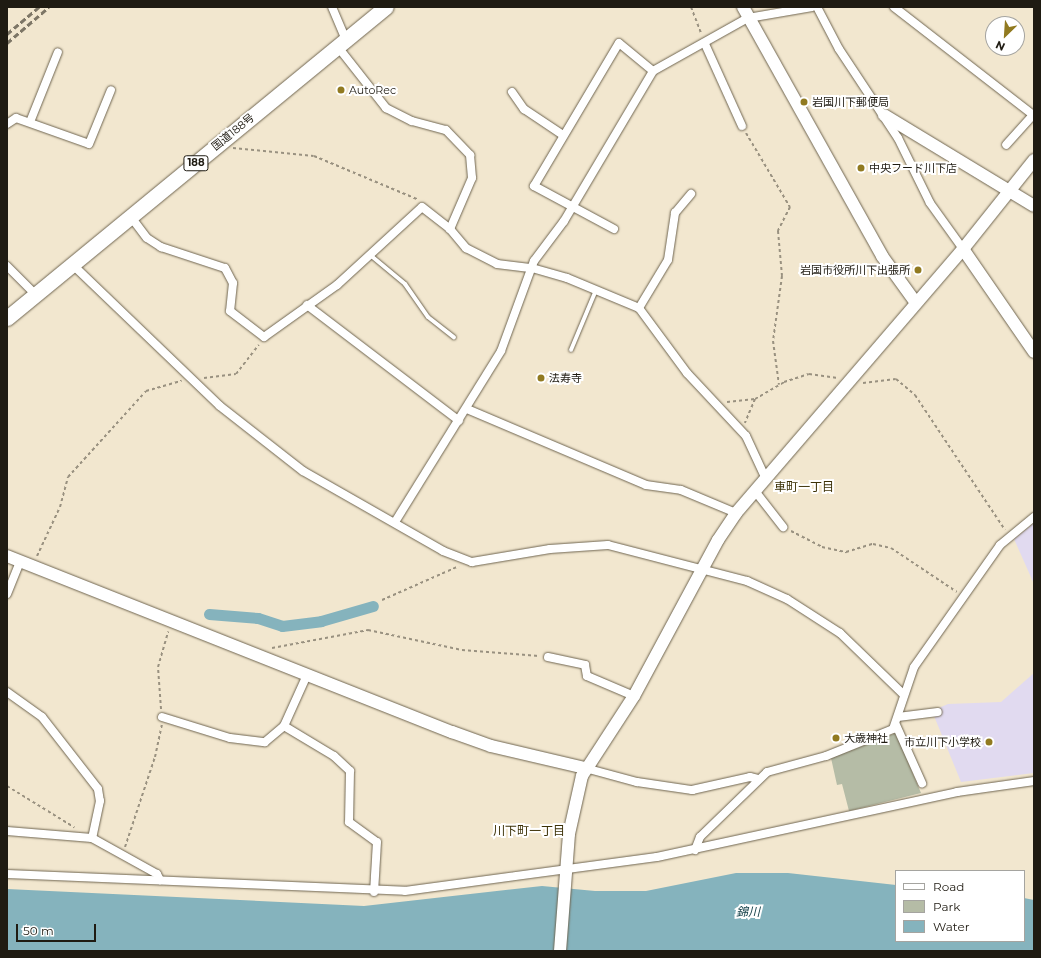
<!DOCTYPE html>
<html>
<head>
<meta charset="utf-8">
<style>
  body { margin:0 }
  #map { position:relative; width:1041px; height:958px; overflow:hidden; background:#f2e7cf; font-family:Montserrat,"Noto Sans JP",sans-serif }
  div>[style] { position:absolute }
  .education>* { inset:0; background:#e1daf0 }
  .green>* { inset:0; background:#b5bca6 }
  .water>* { inset:0; background:#85b3bd }
  .canal>* { height:11px; margin:-5.5px; padding:0 5.5px; transform-origin:5.5px; border-radius:5.5px; background:#85b3bd }
  .path>* { height:2px; margin-top:-1px; transform-origin:0; background:repeating-linear-gradient(90deg,#999180 0 3px,transparent 0 6px) }
  .roads { filter:drop-shadow(0 0 1px #6f6550) drop-shadow(0 0 1px #6f6550) }
  .lane>* { height:4px; margin:-2px; padding:0 2px; transform-origin:2px; border-radius:2px; background:#fff }
  .street>* { height:8px; margin:-4px; padding:0 4px; transform-origin:4px; border-radius:4px; background:#fff }
  .secondary>* { height:12px; margin:-6px; padding:0 6px; transform-origin:6px; border-radius:6px; background:#fff }
  .highway>* { height:15px; margin:-7.5px; padding:0 7.5px; transform-origin:7.5px; border-radius:7.5px; background:#fff }
  .rail>* { height:3px; margin-top:-1.5px; transform-origin:0; background:repeating-linear-gradient(90deg,#7d7666 0 6px,transparent 0 9px) }
  .dots>* { width:11px; height:11px; translate:-50% -50%; box-sizing:border-box; border:2px solid #fff; border-radius:50% }
  span { translate:-50% -50%; white-space:nowrap; text-align:center; line-height:1.15; -webkit-text-stroke:4px #fff; paint-order:stroke }
  .shield-label span { padding:1px 3px; background:#fff; border:1px solid; border-radius:3px; -webkit-text-stroke-width:0 }
  .shield-label { font-size:10px; color:#1f1b12; font-weight:700 }
  .poi-label { font-size:11px; color:#1f1b12 }
  .left { translate:0 -50%; text-align:left }
  .right { translate:-100% -50%; text-align:right }
  .street-label { font-size:11px; color:#1f1b12 }
  .neighbourhood-label { font-size:12px; color:#3d3207 }
  .water-label { font-size:12px; color:#19444c; font-style:italic }
  .frame { position:absolute; inset:0; border:8px solid #1f1b12; pointer-events:none }
  .legend { position:absolute; left:895px; top:870px; width:130px; height:72px; box-sizing:border-box; background:#fff; border:1px solid #a5a4a0; margin:0; padding:5px 7px; list-style:none; font-size:12px; color:#1f1b12 }
  .legend li { display:flex; align-items:center; gap:8px; height:20px }
  .legend b { width:20px; border:1px solid #a5a4a0 }
  .north { position:absolute; left:985px; top:16px; width:40px; height:40px; box-sizing:border-box; background:#fff; border:1px solid #a5a4a0; border-radius:50%; rotate:205deg; font-size:11px; font-weight:700; line-height:16px; text-align:center; color:#1f1b12 }
  .north::after { content:''; display:block; margin:auto; width:14px; height:18px; background:#917a20; clip-path:polygon(50% 0,100% 100%,50% 72%,0 100%) }
  .scale { position:absolute; left:16px; top:924px; width:80px; height:18px; box-sizing:border-box; border:2px solid #1f1b12; border-top:0; padding-left:5px; font-size:12px; line-height:14px; white-space:nowrap; color:#1f1b12; -webkit-text-stroke:3px #fff; paint-order:stroke }
</style>
</head>
<body>
<div id="map">
  <div class="education">
    <i style="clip-path:polygon(1034px 523px,1034px 584px,1014px 539px)"></i>
    <i style="clip-path:polygon(1034px 673px,1034px 773px,961px 782px,932px 711px,948px 704px,1001px 702px)"></i>
  </div>
  <div class="green">
    <i style="clip-path:polygon(896px 733px,921px 793px,849px 811px,842px 784px,837px 785px,831px 758px)"></i>
  </div>
  <div class="water">
    <i style="clip-path:polygon(736px 873px,788px 873px,896px 885px,896px 941px,1024px 941px,1024px 898px,1034px 900px,1034px 951px,7px 951px,7px 889px,364px 906px,542px 886px,595px 891px,646px 891px)"></i>
  </div>
  <div class="canal">
    <i style="left:209px;top:614px;width:49px;rotate:4.7deg"></i>
    <i style="left:258px;top:618px;width:25px;rotate:18deg"></i>
    <i style="left:282px;top:626px;width:39px;rotate:-7deg"></i>
    <i style="left:321px;top:621px;width:54px;rotate:-16.1deg"></i>
  </div>
  <div class="path">
    <i style="left:691px;top:7px;width:28px;rotate:69deg"></i>
    <i style="left:746px;top:133px;width:86px;rotate:59.3deg"></i>
    <i style="left:790px;top:207px;width:27px;rotate:117deg"></i>
    <i style="left:778px;top:231px;width:45px;rotate:84.9deg"></i>
    <i style="left:782px;top:276px;width:66px;rotate:97.9deg"></i>
    <i style="left:773px;top:341px;width:44px;rotate:82.2deg"></i>
    <i style="left:233px;top:148px;width:81px;rotate:5.6deg"></i>
    <i style="left:314px;top:156px;width:112px;rotate:22.7deg"></i>
    <i style="left:204px;top:378px;width:32px;rotate:-7deg"></i>
    <i style="left:236px;top:374px;width:37px;rotate:-52deg"></i>
    <i style="left:863px;top:383px;width:33px;rotate:-7deg"></i>
    <i style="left:896px;top:379px;width:25px;rotate:40deg"></i>
    <i style="left:915px;top:395px;width:162px;rotate:56.3deg"></i>
    <i style="left:755px;top:399px;width:34px;rotate:-30deg"></i>
    <i style="left:784px;top:382px;width:26px;rotate:-18deg"></i>
    <i style="left:809px;top:374px;width:29px;rotate:8deg"></i>
    <i style="left:727px;top:402px;width:28px;rotate:-6deg"></i>
    <i style="left:755px;top:399px;width:26px;rotate:113deg"></i>
    <i style="left:791px;top:531px;width:35px;rotate:27deg"></i>
    <i style="left:822px;top:547px;width:25px;rotate:12deg"></i>
    <i style="left:846px;top:552px;width:28px;rotate:-17deg"></i>
    <i style="left:873px;top:544px;width:18px;rotate:13deg"></i>
    <i style="left:891px;top:548px;width:79px;rotate:33.7deg"></i>
    <i style="left:37px;top:556px;width:54px;rotate:-64.9deg"></i>
    <i style="left:60px;top:507px;width:31px;rotate:-75deg"></i>
    <i style="left:68px;top:477px;width:116px;rotate:-47.8deg"></i>
    <i style="left:146px;top:391px;width:37px;rotate:-16deg"></i>
    <i style="left:382px;top:600px;width:84px;rotate:-23.8deg"></i>
    <i style="left:272px;top:648px;width:98px;rotate:-10.6deg"></i>
    <i style="left:368px;top:630px;width:96px;rotate:12deg"></i>
    <i style="left:462px;top:650px;width:77px;rotate:4.5deg"></i>
    <i style="left:161px;top:709px;width:42px;rotate:-94.1deg"></i>
    <i style="left:158px;top:667px;width:37px;rotate:-74deg"></i>
    <i style="left:7px;top:786px;width:79px;rotate:31.5deg"></i>
    <i style="left:125px;top:847px;width:95px;rotate:-71.6deg"></i>
    <i style="left:155px;top:757px;width:33px;rotate:-78deg"></i>
  </div>
  <div class="roads">
    <div class="lane">
      <i style="left:369px;top:254px;width:47px;rotate:39.8deg"></i>
      <i style="left:405px;top:284px;width:40px;rotate:55.1deg"></i>
      <i style="left:428px;top:317px;width:33px;rotate:38deg"></i>
      <i style="left:571px;top:350px;width:65px;rotate:-67.4deg"></i>
    </div>
    <div class="street">
      <i style="left:332px;top:7px;width:36px;rotate:67deg"></i>
      <i style="left:817px;top:7px;width:47px;rotate:62.4deg"></i>
      <i style="left:839px;top:49px;width:107px;rotate:56.5deg"></i>
      <i style="left:898px;top:138px;width:72px;rotate:63.8deg"></i>
      <i style="left:930px;top:203px;width:57px;rotate:54.3deg"></i>
      <i style="left:894px;top:7px;width:176px;rotate:37.8deg"></i>
      <i style="left:1033px;top:115px;width:40px;rotate:132deg"></i>
      <i style="left:705px;top:44px;width:90px;rotate:65.7deg"></i>
      <i style="left:338px;top:47px;width:78px;rotate:51.8deg"></i>
      <i style="left:386px;top:108px;width:29px;rotate:27deg"></i>
      <i style="left:412px;top:121px;width:35px;rotate:15deg"></i>
      <i style="left:446px;top:130px;width:35px;rotate:46deg"></i>
      <i style="left:470px;top:155px;width:23px;rotate:85deg"></i>
      <i style="left:472px;top:178px;width:56px;rotate:113.3deg"></i>
      <i style="left:512px;top:92px;width:21px;rotate:55deg"></i>
      <i style="left:524px;top:109px;width:47px;rotate:33.7deg"></i>
      <i style="left:30px;top:122px;width:75px;rotate:-68.2deg"></i>
      <i style="left:7px;top:124px;width:11px;rotate:-34deg"></i>
      <i style="left:16px;top:118px;width:77px;rotate:19.6deg"></i>
      <i style="left:89px;top:144px;width:58px;rotate:-67.8deg"></i>
      <i style="left:131px;top:217px;width:26px;rotate:53deg"></i>
      <i style="left:147px;top:238px;width:17px;rotate:33deg"></i>
      <i style="left:161px;top:247px;width:67px;rotate:18.2deg"></i>
      <i style="left:225px;top:268px;width:17px;rotate:62deg"></i>
      <i style="left:233px;top:283px;width:28px;rotate:96deg"></i>
      <i style="left:230px;top:311px;width:43px;rotate:37.4deg"></i>
      <i style="left:264px;top:337px;width:90px;rotate:-35.5deg"></i>
      <i style="left:337px;top:285px;width:115px;rotate:-42.5deg"></i>
      <i style="left:422px;top:207px;width:36px;rotate:38deg"></i>
      <i style="left:450px;top:229px;width:25px;rotate:50deg"></i>
      <i style="left:466px;top:248px;width:35px;rotate:27deg"></i>
      <i style="left:497px;top:264px;width:35px;rotate:7deg"></i>
      <i style="left:532px;top:268px;width:36px;rotate:16deg"></i>
      <i style="left:567px;top:278px;width:78px;rotate:22.6deg"></i>
      <i style="left:639px;top:308px;width:81px;rotate:53.6deg"></i>
      <i style="left:687px;top:373px;width:86px;rotate:46.9deg"></i>
      <i style="left:746px;top:436px;width:47px;rotate:65.1deg"></i>
      <i style="left:614px;top:229px;width:91px;rotate:-151.7deg"></i>
      <i style="left:534px;top:186px;width:166px;rotate:-59.3deg"></i>
      <i style="left:619px;top:43px;width:44px;rotate:39.5deg"></i>
      <i style="left:7px;top:266px;width:41px;rotate:45deg"></i>
      <i style="left:74px;top:266px;width:202px;rotate:43.8deg"></i>
      <i style="left:220px;top:406px;width:105px;rotate:38.1deg"></i>
      <i style="left:303px;top:471px;width:161px;rotate:29.7deg"></i>
      <i style="left:443px;top:551px;width:31px;rotate:21deg"></i>
      <i style="left:472px;top:562px;width:79px;rotate:-9.5deg"></i>
      <i style="left:550px;top:549px;width:58px;rotate:-3.9deg"></i>
      <i style="left:608px;top:545px;width:144px;rotate:14.5deg"></i>
      <i style="left:747px;top:581px;width:44px;rotate:24.2deg"></i>
      <i style="left:787px;top:599px;width:63px;rotate:32.7deg"></i>
      <i style="left:840px;top:633px;width:88px;rotate:44.1deg"></i>
      <i style="left:307px;top:305px;width:191px;rotate:37.3deg"></i>
      <i style="left:639px;top:308px;width:56px;rotate:-58.9deg"></i>
      <i style="left:668px;top:260px;width:48px;rotate:-81.5deg"></i>
      <i style="left:675px;top:213px;width:25px;rotate:-50deg"></i>
      <i style="left:467px;top:409px;width:194px;rotate:23deg"></i>
      <i style="left:646px;top:485px;width:35px;rotate:8deg"></i>
      <i style="left:681px;top:490px;width:60px;rotate:22.7deg"></i>
      <i style="left:755px;top:491px;width:46px;rotate:52.1deg"></i>
      <i style="left:395px;top:522px;width:201px;rotate:-58.2deg"></i>
      <i style="left:501px;top:351px;width:96px;rotate:-69.9deg"></i>
      <i style="left:534px;top:261px;width:50px;rotate:-53.1deg"></i>
      <i style="left:564px;top:221px;width:174px;rotate:-59.3deg"></i>
      <i style="left:653px;top:71px;width:109px;rotate:-29.2deg"></i>
      <i style="left:748px;top:18px;width:65px;rotate:-9.8deg"></i>
      <i style="left:7px;top:594px;width:35px;rotate:-68deg"></i>
      <i style="left:548px;top:657px;width:38px;rotate:12deg"></i>
      <i style="left:585px;top:665px;width:11px;rotate:80deg"></i>
      <i style="left:587px;top:676px;width:51px;rotate:23.1deg"></i>
      <i style="left:7px;top:692px;width:43px;rotate:35.5deg"></i>
      <i style="left:42px;top:717px;width:91px;rotate:52.1deg"></i>
      <i style="left:98px;top:789px;width:12px;rotate:81deg"></i>
      <i style="left:100px;top:801px;width:38px;rotate:102deg"></i>
      <i style="left:162px;top:717px;width:71px;rotate:17.2deg"></i>
      <i style="left:230px;top:738px;width:35px;rotate:7deg"></i>
      <i style="left:265px;top:742px;width:25px;rotate:-40deg"></i>
      <i style="left:284px;top:726px;width:56px;rotate:-65.7deg"></i>
      <i style="left:898px;top:717px;width:40px;rotate:-7.1deg"></i>
      <i style="left:896px;top:725px;width:64px;rotate:65.9deg"></i>
      <i style="left:284px;top:726px;width:58px;rotate:31deg"></i>
      <i style="left:334px;top:756px;width:22px;rotate:43deg"></i>
      <i style="left:350px;top:771px;width:51px;rotate:91.1deg"></i>
      <i style="left:349px;top:822px;width:34px;rotate:36deg"></i>
      <i style="left:377px;top:842px;width:50px;rotate:93.4deg"></i>
      <i style="left:585px;top:768px;width:54px;rotate:15.1deg"></i>
      <i style="left:637px;top:782px;width:56px;rotate:8.3deg"></i>
      <i style="left:692px;top:790px;width:59px;rotate:-12.6deg"></i>
      <i style="left:750px;top:777px;width:8px;rotate:14deg"></i>
      <i style="left:7px;top:831px;width:85px;rotate:4.7deg"></i>
      <i style="left:92px;top:838px;width:74px;rotate:29deg"></i>
      <i style="left:157px;top:874px;width:7px;rotate:63deg"></i>
      <i style="left:695px;top:850px;width:14px;rotate:-69deg"></i>
      <i style="left:700px;top:837px;width:93px;rotate:-44.1deg"></i>
      <i style="left:767px;top:772px;width:61px;rotate:-15.2deg"></i>
      <i style="left:826px;top:756px;width:72px;rotate:-21.9deg"></i>
      <i style="left:893px;top:729px;width:65px;rotate:-71.3deg"></i>
      <i style="left:914px;top:667px;width:149px;rotate:-54.8deg"></i>
      <i style="left:1000px;top:545px;width:44px;rotate:-39.5deg"></i>
      <i style="left:7px;top:874px;width:398px;rotate:2.4deg"></i>
      <i style="left:405px;top:891px;width:254px;rotate:-7.7deg"></i>
      <i style="left:657px;top:857px;width:307px;rotate:-12.2deg"></i>
      <i style="left:957px;top:792px;width:78px;rotate:-8.1deg"></i>
    </div>
    <div class="secondary">
      <i style="left:743px;top:7px;width:285px;rotate:60.8deg"></i>
      <i style="left:882px;top:256px;width:58px;rotate:54.1deg"></i>
      <i style="left:884px;top:115px;width:175px;rotate:31.2deg"></i>
      <i style="left:963px;top:249px;width:125px;rotate:55.4deg"></i>
      <i style="left:7px;top:556px;width:479px;rotate:21.6deg"></i>
      <i style="left:452px;top:732px;width:41px;rotate:19.7deg"></i>
      <i style="left:491px;top:746px;width:97px;rotate:13.2deg"></i>
      <i style="left:560px;top:951px;width:117px;rotate:-85.6deg"></i>
      <i style="left:569px;top:834px;width:59px;rotate:-77.4deg"></i>
      <i style="left:582px;top:776px;width:95px;rotate:-57deg"></i>
      <i style="left:634px;top:696px;width:177px;rotate:-61.7deg"></i>
      <i style="left:718px;top:540px;width:32px;rotate:-56deg"></i>
      <i style="left:736px;top:513px;width:348px;rotate:-49.3deg"></i>
      <i style="left:963px;top:249px;width:114px;rotate:-51.4deg"></i>
    </div>
    <div class="highway">
      <i style="left:7px;top:318px;width:490px;rotate:-39.4deg"></i>
    </div>
  </div>
  <div class="rail">
    <i style="left:7px;top:34px;width:42px;rotate:-40.2deg"></i>
    <i style="left:7px;top:43px;width:55px;rotate:-40.6deg"></i>
  </div>
  <div class="dots">
    <i style="left:341px;top:90px;background:#917a20"></i>
    <i style="left:804px;top:102px;background:#917a20"></i>
    <i style="left:861px;top:168px;background:#917a20"></i>
    <i style="left:918px;top:270px;background:#917a20"></i>
    <i style="left:541px;top:378px;background:#917a20"></i>
    <i style="left:836px;top:738px;background:#917a20"></i>
    <i style="left:989px;top:742px;background:#917a20"></i>
  </div>
  <div class="shield-label">
    <span style="left:196px;top:163px">188</span>
  </div>
  <div class="poi-label">
    <span class="left" style="left:349px;top:90px">AutoRec</span>
    <span class="left" style="left:812px;top:102px">岩国川下郵便局</span>
    <span class="left" style="left:869px;top:168px">中央フード川下店</span>
    <span class="right" style="left:910px;top:270px">岩国市役所川下出張所</span>
    <span class="left" style="left:549px;top:378px">法寿寺</span>
    <span class="left" style="left:844px;top:738px">大歳神社</span>
    <span class="right" style="left:981px;top:742px">市立川下小学校</span>
  </div>
  <div class="street-label">
    <span style="left:233px;top:132px;rotate:-39deg">国道188号</span>
  </div>
  <div class="neighbourhood-label">
    <span style="left:804px;top:487px">車町一丁目</span>
    <span style="left:529px;top:831px">川下町一丁目</span>
  </div>
  <div class="water-label">
    <span style="left:748px;top:912px">錦川</span>
  </div>
  <div class="frame"></div>
  <ul class="legend">
  <li><b style="height:5px;background:#fff"></b>Road</li>
  <li><b style="height:11px;background:#b5bca6"></b>Park</li>
  <li><b style="height:11px;background:#85b3bd"></b>Water</li>
  </ul>
  <div class="north">N</div>
  <div class="scale">50 m</div>
</div>
</body>
</html>
